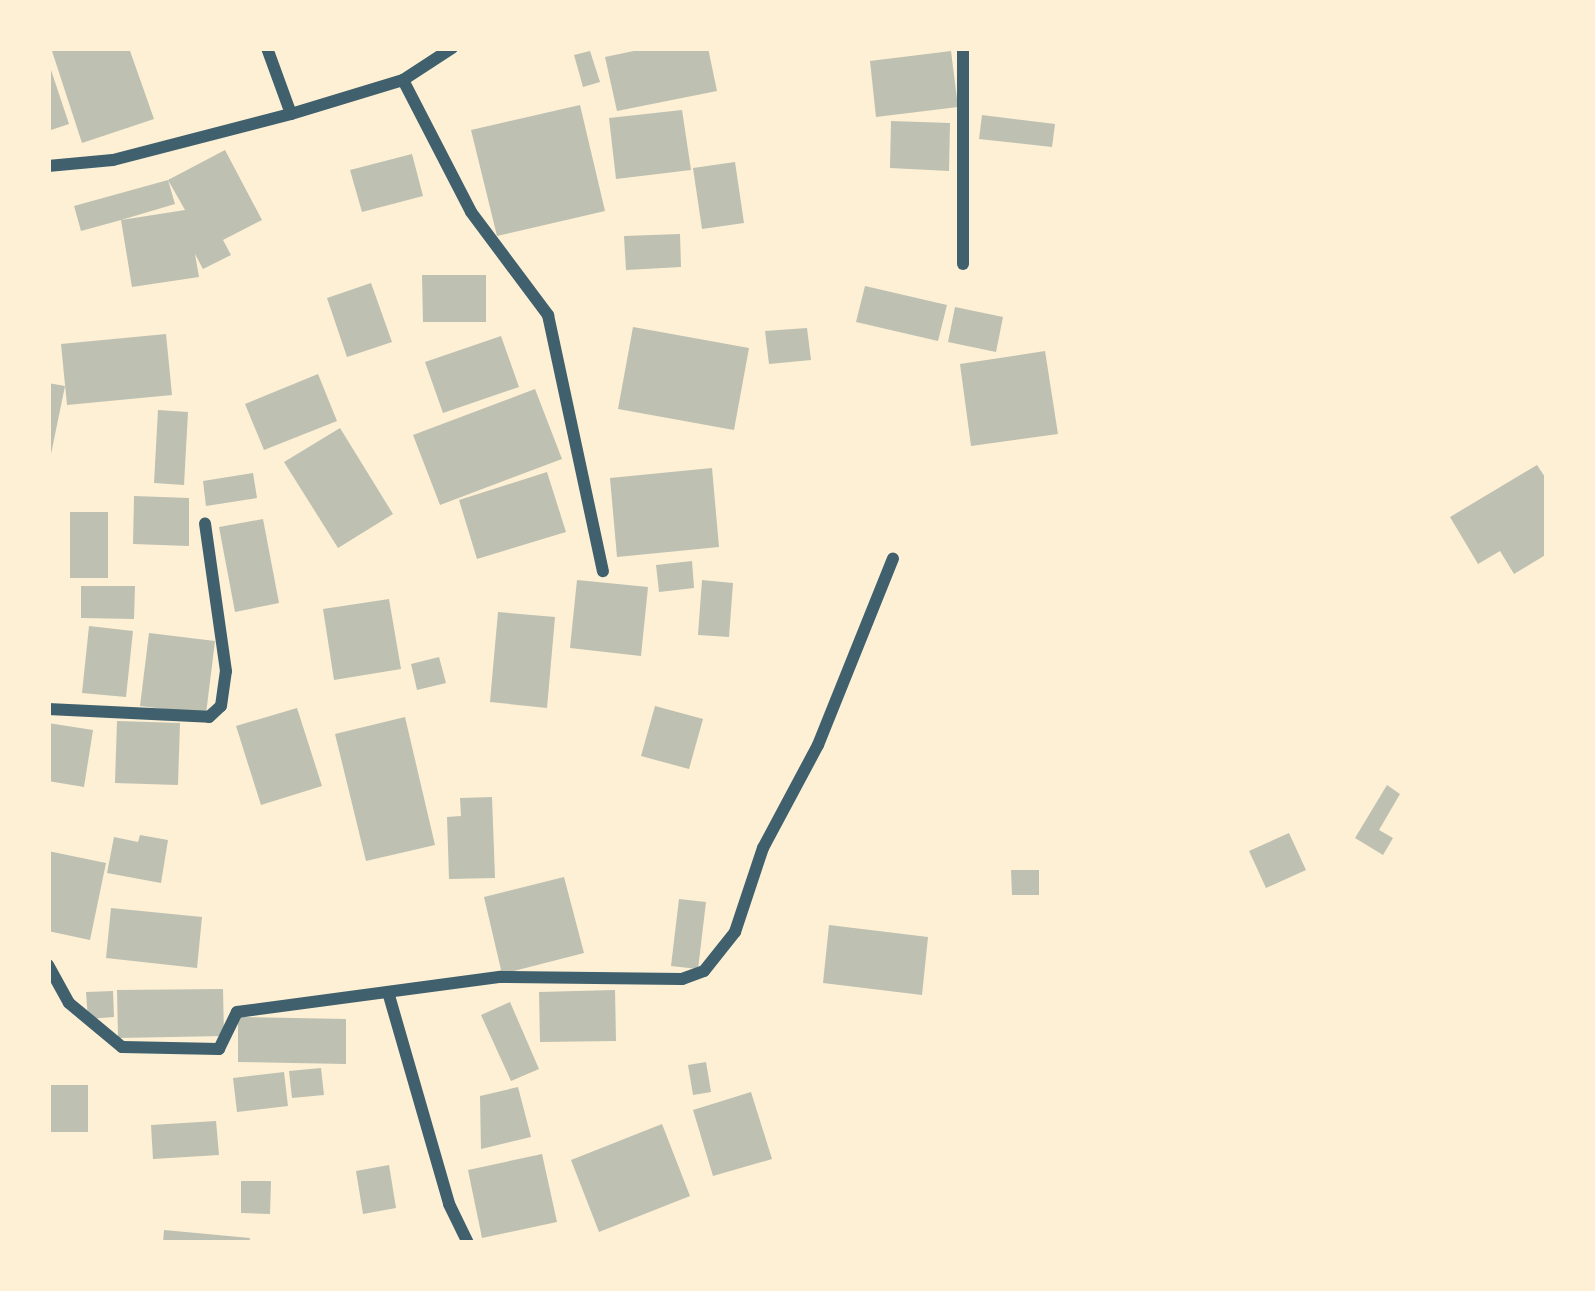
<!DOCTYPE html>
<html>
<head>
<meta charset="utf-8">
<style>
  body { margin:0 }
  #map { position:relative; width:1595px; height:1291px; overflow:hidden; background:#fdf0d5; font-family:Manrope,sans-serif }
  div>[style] { position:absolute }
  .building>* { inset:0; background:#bec0b2 }
  .minor>* { height:12px; margin:-6px; padding:0 6px; transform-origin:6px; border-radius:6px; background:#3f606c }
  span { translate:-50% -50%; white-space:nowrap; text-align:center; line-height:1.15; -webkit-text-stroke:9px #fdf0d5; paint-order:stroke }
  .frame { position:absolute; inset:0; border:51px solid #fdf0d5; pointer-events:none }
</style>
</head>
<body>
<div id="map">
  <div class="building">
    <i style="clip-path:polygon(51px 48px,129px 48px,154px 119px,82px 143px)"></i>
    <i style="clip-path:polygon(648px 48px,708px 48px,717px 91px,617px 111px,605px 57px)"></i>
    <i style="clip-path:polygon(590px 51px,600px 82px,583px 87px,574px 55px)"></i>
    <i style="clip-path:polygon(951px 51px,958px 107px,876px 117px,870px 61px)"></i>
    <i style="clip-path:polygon(49px 64px,69px 124px,48px 131px,48px 65px)"></i>
    <i style="clip-path:polygon(580px 105px,605px 211px,497px 236px,471px 130px)"></i>
    <i style="clip-path:polygon(682px 110px,691px 170px,616px 179px,609px 118px)"></i>
    <i style="clip-path:polygon(982px 115px,1055px 124px,1052px 147px,979px 139px)"></i>
    <i style="clip-path:polygon(891px 121px,950px 123px,949px 171px,890px 168px)"></i>
    <i style="clip-path:polygon(225px 150px,262px 220px,223px 240px,231px 255px,203px 269px,195px 254px,199px 277px,132px 287px,121px 220px,185px 210px,168px 180px,175px 204px,121px 220px,81px 231px,74px 206px,168px 180px)"></i>
    <i style="clip-path:polygon(412px 154px,423px 196px,362px 212px,350px 170px)"></i>
    <i style="clip-path:polygon(735px 162px,744px 223px,702px 229px,693px 168px)"></i>
    <i style="clip-path:polygon(680px 234px,681px 267px,626px 270px,624px 236px)"></i>
    <i style="clip-path:polygon(422px 275px,486px 275px,486px 322px,423px 322px)"></i>
    <i style="clip-path:polygon(371px 283px,392px 342px,347px 357px,327px 298px)"></i>
    <i style="clip-path:polygon(865px 286px,947px 305px,938px 341px,856px 322px)"></i>
    <i style="clip-path:polygon(955px 307px,1003px 317px,996px 352px,948px 342px)"></i>
    <i style="clip-path:polygon(633px 327px,749px 348px,734px 430px,618px 409px)"></i>
    <i style="clip-path:polygon(807px 328px,811px 360px,769px 364px,765px 331px)"></i>
    <i style="clip-path:polygon(166px 334px,172px 395px,67px 405px,61px 344px)"></i>
    <i style="clip-path:polygon(501px 336px,519px 387px,443px 413px,425px 362px)"></i>
    <i style="clip-path:polygon(1045px 351px,1058px 434px,971px 446px,960px 364px)"></i>
    <i style="clip-path:polygon(318px 374px,337px 421px,264px 450px,245px 404px)"></i>
    <i style="clip-path:polygon(48px 383px,65px 386px,50px 459px,48px 459px)"></i>
    <i style="clip-path:polygon(535px 389px,562px 459px,440px 505px,413px 435px)"></i>
    <i style="clip-path:polygon(158px 410px,188px 412px,184px 485px,154px 483px)"></i>
    <i style="clip-path:polygon(340px 428px,393px 514px,338px 548px,284px 462px)"></i>
    <i style="clip-path:polygon(1537px 465px,1547px 480px,1547px 554px,1514px 574px,1500px 551px,1478px 564px,1450px 517px)"></i>
    <i style="clip-path:polygon(712px 468px,719px 547px,617px 557px,610px 478px)"></i>
    <i style="clip-path:polygon(547px 472px,566px 532px,477px 559px,459px 500px)"></i>
    <i style="clip-path:polygon(253px 473px,257px 498px,206px 506px,203px 481px)"></i>
    <i style="clip-path:polygon(134px 496px,189px 498px,189px 546px,133px 544px)"></i>
    <i style="clip-path:polygon(70px 512px,108px 512px,108px 578px,70px 578px)"></i>
    <i style="clip-path:polygon(263px 519px,279px 603px,235px 612px,219px 527px)"></i>
    <i style="clip-path:polygon(692px 561px,694px 588px,659px 592px,656px 565px)"></i>
    <i style="clip-path:polygon(577px 580px,648px 587px,641px 656px,570px 648px)"></i>
    <i style="clip-path:polygon(702px 580px,733px 583px,729px 637px,698px 635px)"></i>
    <i style="clip-path:polygon(81px 586px,135px 586px,134px 619px,81px 618px)"></i>
    <i style="clip-path:polygon(389px 599px,401px 669px,334px 680px,323px 609px)"></i>
    <i style="clip-path:polygon(498px 612px,555px 617px,547px 708px,490px 702px)"></i>
    <i style="clip-path:polygon(89px 626px,133px 631px,126px 697px,82px 693px)"></i>
    <i style="clip-path:polygon(149px 633px,215px 641px,206px 714px,140px 706px)"></i>
    <i style="clip-path:polygon(439px 657px,446px 683px,417px 690px,411px 664px)"></i>
    <i style="clip-path:polygon(655px 706px,703px 719px,689px 769px,641px 756px)"></i>
    <i style="clip-path:polygon(297px 708px,322px 786px,261px 805px,236px 726px)"></i>
    <i style="clip-path:polygon(405px 717px,435px 845px,366px 861px,335px 734px)"></i>
    <i style="clip-path:polygon(117px 721px,180px 723px,178px 785px,115px 783px)"></i>
    <i style="clip-path:polygon(48px 723px,93px 730px,84px 787px,48px 781px)"></i>
    <i style="clip-path:polygon(1387px 785px,1400px 794px,1379px 830px,1393px 838px,1383px 855px,1355px 838px)"></i>
    <i style="clip-path:polygon(492px 797px,495px 878px,449px 879px,447px 817px,461px 816px,460px 798px)"></i>
    <i style="clip-path:polygon(1289px 833px,1306px 870px,1266px 888px,1249px 851px)"></i>
    <i style="clip-path:polygon(140px 835px,168px 840px,161px 883px,107px 873px,114px 837px,138px 842px)"></i>
    <i style="clip-path:polygon(48px 851px,106px 863px,90px 940px,48px 931px)"></i>
    <i style="clip-path:polygon(1011px 870px,1039px 870px,1039px 895px,1012px 895px)"></i>
    <i style="clip-path:polygon(564px 877px,584px 953px,502px 974px,484px 897px)"></i>
    <i style="clip-path:polygon(679px 899px,706px 902px,698px 969px,671px 966px)"></i>
    <i style="clip-path:polygon(111px 908px,202px 917px,197px 968px,106px 958px)"></i>
    <i style="clip-path:polygon(829px 925px,928px 937px,922px 995px,823px 983px)"></i>
    <i style="clip-path:polygon(223px 989px,224px 1036px,118px 1038px,117px 990px)"></i>
    <i style="clip-path:polygon(615px 990px,616px 1041px,540px 1042px,539px 992px)"></i>
    <i style="clip-path:polygon(113px 991px,114px 1017px,88px 1019px,86px 992px)"></i>
    <i style="clip-path:polygon(510px 1002px,539px 1069px,511px 1081px,481px 1015px)"></i>
    <i style="clip-path:polygon(238px 1017px,346px 1019px,346px 1064px,238px 1062px)"></i>
    <i style="clip-path:polygon(706px 1062px,711px 1092px,693px 1095px,688px 1065px)"></i>
    <i style="clip-path:polygon(321px 1068px,324px 1095px,292px 1098px,289px 1071px)"></i>
    <i style="clip-path:polygon(284px 1072px,288px 1106px,237px 1112px,233px 1078px)"></i>
    <i style="clip-path:polygon(48px 1085px,88px 1085px,88px 1132px,48px 1132px)"></i>
    <i style="clip-path:polygon(518px 1087px,531px 1137px,481px 1149px,480px 1096px)"></i>
    <i style="clip-path:polygon(751px 1092px,772px 1159px,713px 1176px,693px 1110px)"></i>
    <i style="clip-path:polygon(216px 1121px,219px 1155px,153px 1159px,151px 1125px)"></i>
    <i style="clip-path:polygon(662px 1124px,690px 1196px,599px 1232px,571px 1160px)"></i>
    <i style="clip-path:polygon(542px 1154px,557px 1222px,482px 1238px,468px 1170px)"></i>
    <i style="clip-path:polygon(389px 1165px,396px 1208px,363px 1214px,356px 1171px)"></i>
    <i style="clip-path:polygon(241px 1181px,271px 1181px,270px 1214px,241px 1213px)"></i>
    <i style="clip-path:polygon(164px 1230px,250px 1238px,249px 1243px,163px 1243px)"></i>
  </div>
  <div class="minor">
    <i style="left:267px;top:48px;width:70px;rotate:70deg"></i>
    <i style="left:963px;top:48px;width:216px;rotate:90deg"></i>
    <i style="left:403px;top:80px;width:148px;rotate:62.7deg"></i>
    <i style="left:471px;top:212px;width:129px;rotate:53.2deg"></i>
    <i style="left:548px;top:315px;width:262px;rotate:77.9deg"></i>
    <i style="left:48px;top:166px;width:65px;rotate:-5.3deg"></i>
    <i style="left:113px;top:160px;width:184px;rotate:-14.5deg"></i>
    <i style="left:291px;top:114px;width:117px;rotate:-16.9deg"></i>
    <i style="left:403px;top:80px;width:59px;rotate:-33.1deg"></i>
    <i style="left:48px;top:709px;width:161px;rotate:2.8deg"></i>
    <i style="left:209px;top:717px;width:16px;rotate:-43deg"></i>
    <i style="left:221px;top:706px;width:35px;rotate:-82deg"></i>
    <i style="left:226px;top:671px;width:149px;rotate:-98.1deg"></i>
    <i style="left:48px;top:965px;width:43px;rotate:61.1deg"></i>
    <i style="left:69px;top:1003px;width:69px;rotate:39.7deg"></i>
    <i style="left:122px;top:1047px;width:97px;rotate:1.2deg"></i>
    <i style="left:219px;top:1049px;width:41px;rotate:-64.1deg"></i>
    <i style="left:237px;top:1012px;width:266px;rotate:-7.6deg"></i>
    <i style="left:501px;top:977px;width:181px;rotate:0.6deg"></i>
    <i style="left:682px;top:979px;width:23px;rotate:-20deg"></i>
    <i style="left:704px;top:971px;width:50px;rotate:-51.5deg"></i>
    <i style="left:735px;top:932px;width:89px;rotate:-71.6deg"></i>
    <i style="left:763px;top:848px;width:117px;rotate:-61.9deg"></i>
    <i style="left:818px;top:745px;width:201px;rotate:-68.1deg"></i>
    <i style="left:388px;top:992px;width:221px;rotate:73.9deg"></i>
    <i style="left:449px;top:1204px;width:43px;rotate:64deg"></i>
  </div>
  <div class="frame"></div>
</div>
</body>
</html>
